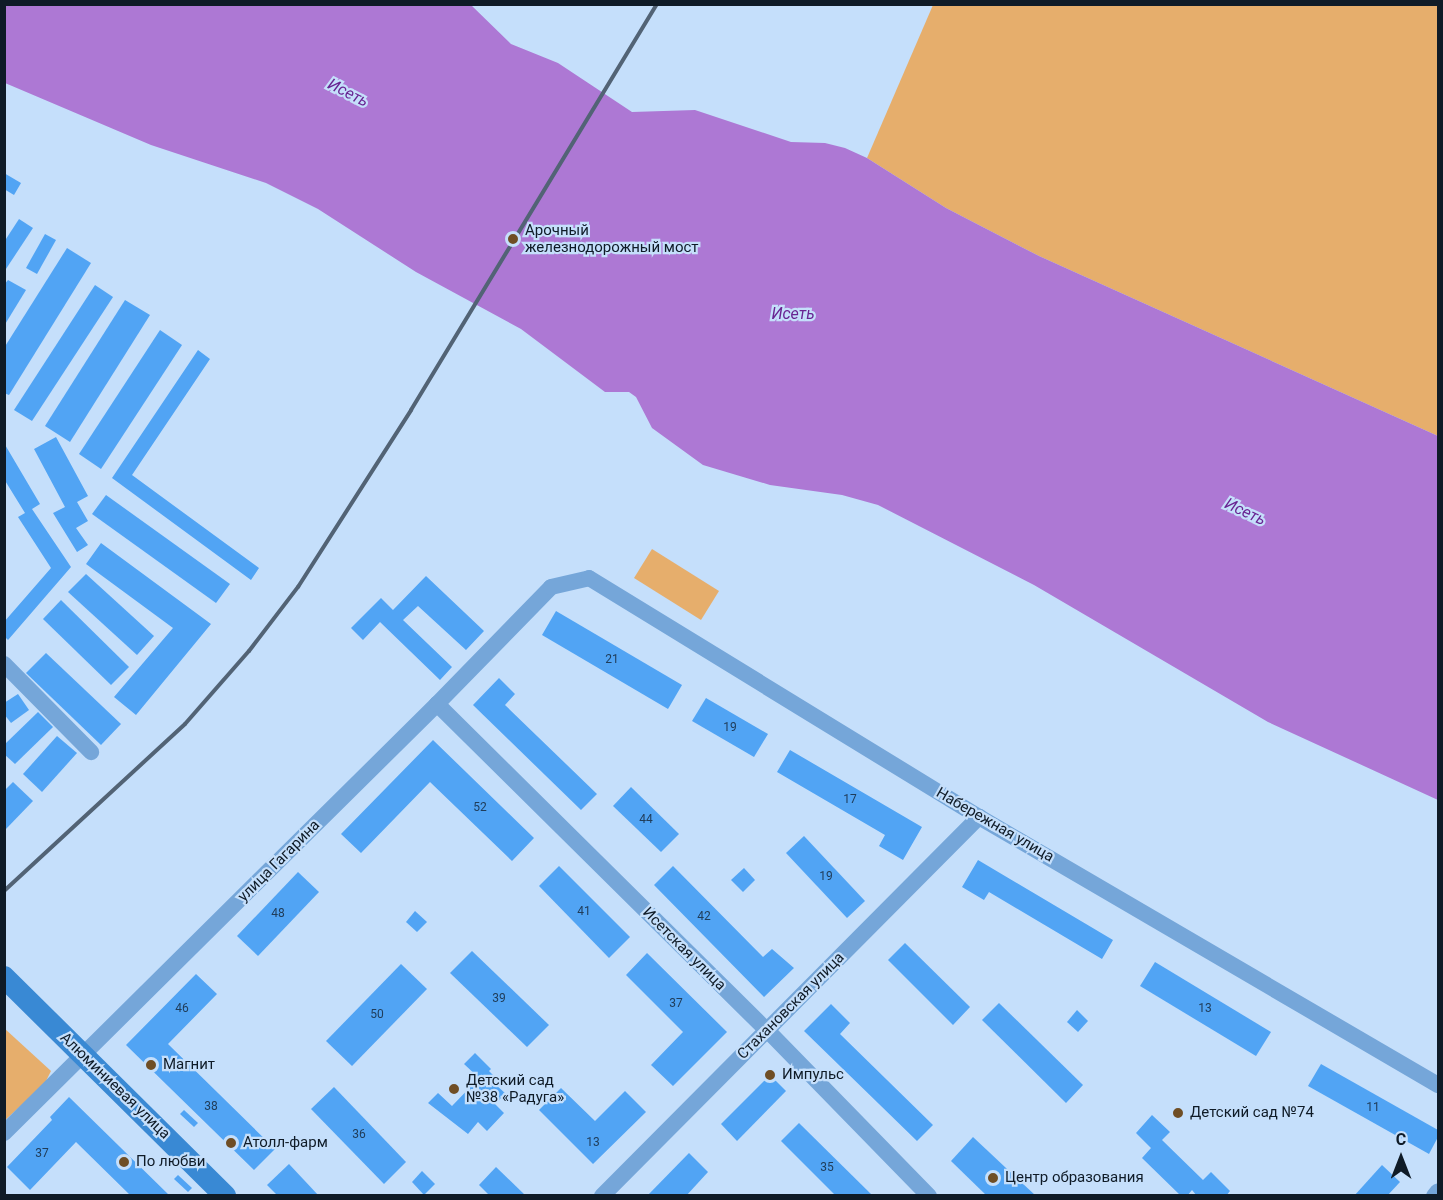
<!DOCTYPE html>
<html>
<head>
<meta charset="utf-8">
<style>
  body { margin:0 }
  #map { position:relative; width:1443px; height:1200px; overflow:hidden; background:#c5dffb; font-family:Roboto,sans-serif }
  div>[style] { position:absolute }
  .green>* { inset:0; background:#e6ae6c }
  .water>* { inset:0; background:#ad78d4 }
  .building>* { inset:0; background:#51a4f4 }
  .minor>* { height:16px; margin:-8px; padding:0 8px; transform-origin:8px; border-radius:8px; background:#75a6d9 }
  .secondary>* { height:22px; margin:-11px; padding:0 11px; transform-origin:11px; border-radius:11px; background:#3989d4 }
  .rail>* { height:4px; margin:-2px; padding:0 2px; transform-origin:2px; border-radius:2px; background:#526375 }
  .dots>* { width:16px; height:16px; translate:-50% -50%; box-sizing:border-box; border:3px solid #c5dffb; border-radius:50% }
  span { translate:-50% -50%; white-space:nowrap; text-align:center; line-height:1.15; -webkit-text-stroke:4.5px #c5dffb; paint-order:stroke }
  .number-label { font-size:12px; color:#203d5a }
  .number-label span { -webkit-text-stroke-width:0 }
  .poi-label { font-size:15px; color:#0f1b27 }
  .left { translate:0 -50%; text-align:left }
  .street-label { font-size:15px; color:#0f1b27 }
  .water-label { font-size:16px; color:#692492; font-style:italic }
  .frame { position:absolute; inset:0; border:6px solid #0f1b27; pointer-events:none }
  .north { position:absolute; left:1371px; top:1128px; width:60px; height:60px; -webkit-text-stroke:4px #c5dffb; paint-order:stroke; rotate:0deg; font-size:16px; font-weight:700; line-height:24px; text-align:center; color:#0f1b27 }
  .north::after { content:''; display:block; margin:auto; width:21px; height:27px; background:#0f1b27; clip-path:polygon(50% 0,100% 100%,50% 72%,0 100%) }
</style>
</head>
<body>
<div id="map">
  <div class="green">
    <i style="clip-path:polygon(933px 5px,1438px 5px,1438px 436px,1039px 256px,946px 208px,867px 158px)"></i>
    <i style="clip-path:polygon(652px 549px,719px 591px,701px 620px,634px 578px)"></i>
    <i style="clip-path:polygon(4px 1028px,51px 1071px,44px 1085px,4px 1121px)"></i>
  </div>
  <div class="water">
    <i style="clip-path:polygon(4px 5px,471px 5px,511px 44px,558px 63px,632px 112px,695px 110px,791px 142px,825px 143px,845px 148px,867px 158px,946px 208px,1039px 256px,1438px 436px,1438px 800px,1268px 722px,1034px 585px,878px 505px,842px 495px,770px 485px,703px 465px,652px 428px,636px 397px,629px 392px,605px 392px,521px 329px,416px 272px,318px 209px,266px 183px,151px 145px,5px 83px)"></i>
  </div>
  <div class="building">
    <i style="clip-path:polygon(4px 173px,21px 183px,14px 195px,4px 189px)"></i>
    <i style="clip-path:polygon(19px 219px,33px 228px,4px 272px,4px 242px)"></i>
    <i style="clip-path:polygon(45px 234px,56px 240px,37px 274px,26px 268px)"></i>
    <i style="clip-path:polygon(67px 248px,91px 263px,9px 395px,4px 393px,4px 348px)"></i>
    <i style="clip-path:polygon(8px 280px,26px 290px,4px 326px,4px 285px)"></i>
    <i style="clip-path:polygon(95px 285px,113px 297px,32px 421px,14px 410px)"></i>
    <i style="clip-path:polygon(125px 300px,150px 315px,70px 442px,45px 426px)"></i>
    <i style="clip-path:polygon(160px 330px,182px 345px,101px 469px,79px 454px)"></i>
    <i style="clip-path:polygon(198px 350px,210px 359px,132px 475px,259px 568px,251px 580px,112px 478px)"></i>
    <i style="clip-path:polygon(56px 437px,88px 496px,77px 502px,88px 521px,76px 528px,88px 545px,77px 552px,53px 513px,65px 507px,34px 449px)"></i>
    <i style="clip-path:polygon(4px 443px,40px 504px,32px 509px,71px 567px,8px 640px,4px 636px,4px 622px,51px 568px,18px 517px,25px 513px,4px 479px)"></i>
    <i style="clip-path:polygon(106px 495px,230px 584px,216px 603px,92px 514px)"></i>
    <i style="clip-path:polygon(101px 543px,211px 624px,136px 715px,114px 697px,173px 628px,86px 564px)"></i>
    <i style="clip-path:polygon(86px 574px,154px 636px,137px 655px,68px 592px)"></i>
    <i style="clip-path:polygon(426px 576px,484px 631px,466px 650px,418px 606px,403px 620px,452px 667px,440px 680px,380px 622px,363px 640px,351px 628px,381px 598px,393px 610px)"></i>
    <i style="clip-path:polygon(61px 600px,129px 667px,111px 685px,43px 619px)"></i>
    <i style="clip-path:polygon(556px 611px,682px 685px,668px 709px,542px 635px)"></i>
    <i style="clip-path:polygon(46px 653px,121px 724px,101px 745px,26px 673px)"></i>
    <i style="clip-path:polygon(499px 678px,515px 694px,505px 705px,597px 794px,581px 810px,473px 705px)"></i>
    <i style="clip-path:polygon(18px 694px,29px 710px,11px 723px,4px 714px,4px 703px)"></i>
    <i style="clip-path:polygon(706px 698px,768px 734px,754px 757px,692px 721px)"></i>
    <i style="clip-path:polygon(38px 712px,53px 727px,15px 764px,4px 754px,4px 745px)"></i>
    <i style="clip-path:polygon(57px 736px,77px 753px,42px 792px,23px 774px)"></i>
    <i style="clip-path:polygon(433px 740px,534px 838px,512px 861px,430px 782px,361px 853px,341px 834px)"></i>
    <i style="clip-path:polygon(790px 750px,922px 827px,903px 860px,879px 846px,885px 835px,777px 772px)"></i>
    <i style="clip-path:polygon(13px 782px,33px 801px,5px 830px,5px 790px)"></i>
    <i style="clip-path:polygon(631px 787px,679px 834px,661px 852px,613px 806px)"></i>
    <i style="clip-path:polygon(804px 836px,865px 901px,847px 918px,786px 853px)"></i>
    <i style="clip-path:polygon(978px 860px,1113px 940px,1102px 959px,989px 892px,984px 900px,962px 887px)"></i>
    <i style="clip-path:polygon(559px 866px,630px 937px,609px 958px,539px 886px)"></i>
    <i style="clip-path:polygon(673px 866px,763px 957px,772px 949px,794px 968px,764px 997px,654px 885px)"></i>
    <i style="clip-path:polygon(744px 868px,755px 880px,743px 892px,731px 880px)"></i>
    <i style="clip-path:polygon(298px 872px,319px 892px,258px 956px,237px 936px)"></i>
    <i style="clip-path:polygon(415px 911px,427px 922px,417px 932px,406px 922px)"></i>
    <i style="clip-path:polygon(905px 943px,970px 1007px,953px 1025px,888px 960px)"></i>
    <i style="clip-path:polygon(472px 951px,549px 1025px,527px 1047px,450px 973px)"></i>
    <i style="clip-path:polygon(647px 953px,727px 1032px,673px 1086px,651px 1065px,683px 1032px,626px 975px)"></i>
    <i style="clip-path:polygon(1155px 962px,1271px 1032px,1256px 1056px,1140px 986px)"></i>
    <i style="clip-path:polygon(401px 964px,427px 989px,352px 1066px,326px 1041px)"></i>
    <i style="clip-path:polygon(196px 974px,217px 994px,168px 1044px,275px 1149px,254px 1170px,126px 1045px)"></i>
    <i style="clip-path:polygon(999px 1003px,1083px 1085px,1066px 1103px,982px 1020px)"></i>
    <i style="clip-path:polygon(831px 1004px,850px 1023px,840px 1034px,933px 1125px,917px 1141px,804px 1031px)"></i>
    <i style="clip-path:polygon(1077px 1010px,1088px 1021px,1078px 1032px,1067px 1022px)"></i>
    <i style="clip-path:polygon(475px 1053px,491px 1069px,489px 1071px,499px 1081px,495px 1084px,506px 1094px,495px 1104px,504px 1113px,487px 1131px,478px 1122px,468px 1134px,428px 1103px,438px 1093px,452px 1106px,479px 1078px,464px 1064px)"></i>
    <i style="clip-path:polygon(1321px 1064px,1438px 1130px,1438px 1137px,1429px 1154px,1308px 1086px)"></i>
    <i style="clip-path:polygon(770px 1075px,786px 1091px,737px 1141px,721px 1124px)"></i>
    <i style="clip-path:polygon(334px 1087px,406px 1162px,384px 1184px,311px 1109px)"></i>
    <i style="clip-path:polygon(561px 1088px,595px 1121px,625px 1091px,646px 1112px,593px 1164px,539px 1110px)"></i>
    <i style="clip-path:polygon(69px 1097px,170px 1196px,131px 1196px,76px 1142px,30px 1190px,7px 1167px,52px 1120px,50px 1117px)"></i>
    <i style="clip-path:polygon(184px 1110px,198px 1123px,194px 1127px,180px 1114px)"></i>
    <i style="clip-path:polygon(1152px 1115px,1170px 1132px,1162px 1140px,1203px 1180px,1211px 1172px,1230px 1191px,1226px 1196px,1197px 1196px,1192px 1190px,1187px 1196px,1181px 1196px,1142px 1158px,1151px 1148px,1136px 1133px)"></i>
    <i style="clip-path:polygon(799px 1123px,873px 1196px,836px 1196px,781px 1141px)"></i>
    <i style="clip-path:polygon(973px 1137px,1036px 1196px,987px 1196px,951px 1161px)"></i>
    <i style="clip-path:polygon(689px 1153px,708px 1172px,686px 1196px,647px 1196px)"></i>
    <i style="clip-path:polygon(289px 1164px,319px 1196px,278px 1196px,267px 1185px)"></i>
    <i style="clip-path:polygon(1382px 1165px,1400px 1182px,1387px 1196px,1354px 1196px)"></i>
    <i style="clip-path:polygon(496px 1167px,526px 1196px,490px 1196px,479px 1185px)"></i>
    <i style="clip-path:polygon(422px 1171px,435px 1184px,424px 1195px,412px 1182px)"></i>
    <i style="clip-path:polygon(178px 1175px,192px 1188px,188px 1192px,174px 1179px)"></i>
  </div>
  <div class="minor">
    <i style="left:4px;top:664px;width:124px;rotate:45.3deg"></i>
    <i style="left:437px;top:704px;width:464px;rotate:44.7deg"></i>
    <i style="left:767px;top:1030px;width:232px;rotate:45.7deg"></i>
    <i style="left:4px;top:1133px;width:610px;rotate:-44.73deg"></i>
    <i style="left:437px;top:704px;width:163px;rotate:-45.7deg"></i>
    <i style="left:551px;top:587px;width:39px;rotate:-13deg"></i>
    <i style="left:589px;top:578px;width:457px;rotate:31.5deg"></i>
    <i style="left:979px;top:817px;width:532px;rotate:30.28deg"></i>
    <i style="left:602px;top:1196px;width:535px;rotate:-45.15deg"></i>
    <i style="left:1434px;top:1196px;width:6px;rotate:-51deg"></i>
  </div>
  <div class="secondary">
    <i style="left:4px;top:977px;width:311px;rotate:44.7deg"></i>
  </div>
  <div class="rail">
    <i style="left:4px;top:891px;width:246px;rotate:-42.7deg"></i>
    <i style="left:185px;top:724px;width:97px;rotate:-48.8deg"></i>
    <i style="left:249px;top:651px;width:81px;rotate:-52.6deg"></i>
    <i style="left:298px;top:587px;width:210px;rotate:-57.4deg"></i>
    <i style="left:411px;top:410px;width:475px;rotate:-58.8deg"></i>
  </div>
  <div class="dots">
    <i style="left:513px;top:239px;background:#6f4e25"></i>
    <i style="left:151px;top:1065px;background:#6f4e25"></i>
    <i style="left:770px;top:1075px;background:#6f4e25"></i>
    <i style="left:454px;top:1089px;background:#6f4e25"></i>
    <i style="left:1178px;top:1113px;background:#6f4e25"></i>
    <i style="left:231px;top:1143px;background:#6f4e25"></i>
    <i style="left:124px;top:1162px;background:#6f4e25"></i>
    <i style="left:993px;top:1178px;background:#6f4e25"></i>
  </div>
  <div class="number-label">
    <span style="left:612px;top:660px">21</span>
    <span style="left:730px;top:728px">19</span>
    <span style="left:850px;top:800px">17</span>
    <span style="left:480px;top:808px">52</span>
    <span style="left:646px;top:820px">44</span>
    <span style="left:826px;top:877px">19</span>
    <span style="left:584px;top:912px">41</span>
    <span style="left:278px;top:914px">48</span>
    <span style="left:704px;top:917px">42</span>
    <span style="left:499px;top:999px">39</span>
    <span style="left:676px;top:1004px">37</span>
    <span style="left:182px;top:1009px">46</span>
    <span style="left:1205px;top:1009px">13</span>
    <span style="left:377px;top:1015px">50</span>
    <span style="left:211px;top:1107px">38</span>
    <span style="left:1373px;top:1108px">11</span>
    <span style="left:359px;top:1135px">36</span>
    <span style="left:593px;top:1143px">13</span>
    <span style="left:42px;top:1154px">37</span>
    <span style="left:827px;top:1168px">35</span>
  </div>
  <div class="poi-label">
    <span class="left" style="left:525px;top:239px">Арочный<br>железнодорожный мост</span>
    <span class="left" style="left:163px;top:1065px">Магнит</span>
    <span class="left" style="left:782px;top:1075px">Импульс</span>
    <span class="left" style="left:466px;top:1089px">Детский сад<br>№38 «Радуга»</span>
    <span class="left" style="left:1190px;top:1113px">Детский сад №74</span>
    <span class="left" style="left:243px;top:1143px">Атолл-фарм</span>
    <span class="left" style="left:136px;top:1162px">По любви</span>
    <span class="left" style="left:1005px;top:1178px">Центр образования</span>
  </div>
  <div class="street-label">
    <span style="left:995px;top:825px;rotate:30deg">Набережная улица</span>
    <span style="left:279px;top:861px;rotate:-45deg">улица Гагарина</span>
    <span style="left:684px;top:949px;rotate:45deg">Исетская улица</span>
    <span style="left:791px;top:1006px;rotate:-45deg">Стахановская улица</span>
    <span style="left:115px;top:1086px;rotate:44deg">Алюминиевая улица</span>
  </div>
  <div class="water-label">
    <span style="left:348px;top:93px;rotate:27deg">Исеть</span>
    <span style="left:793px;top:314px">Исеть</span>
    <span style="left:1245px;top:512px;rotate:25deg">Исеть</span>
  </div>
  <div class="frame"></div>
  <div class="north">С</div>
</div>
</body>
</html>
